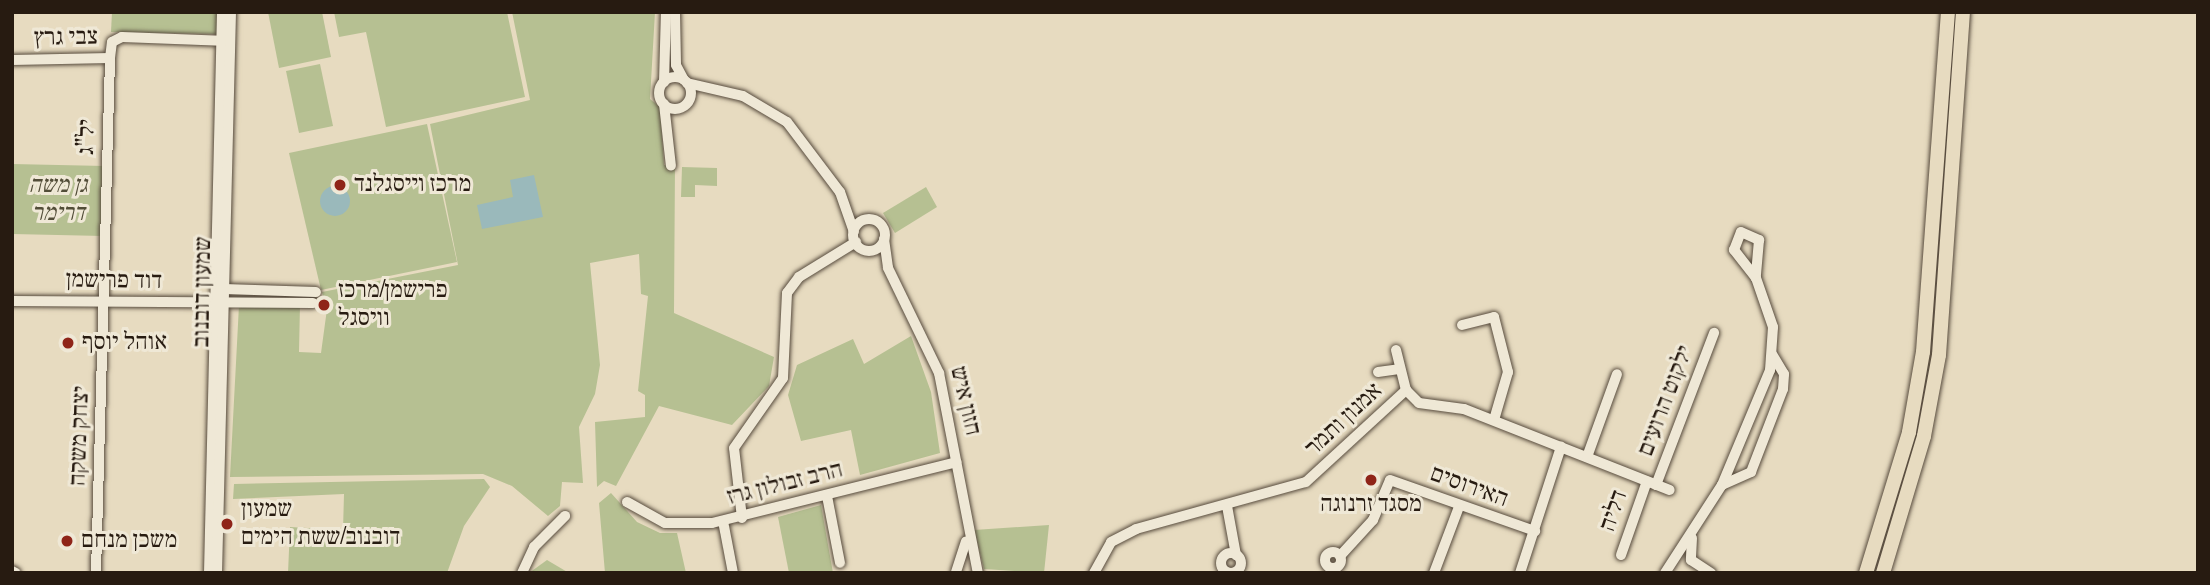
<!DOCTYPE html>
<html>
<head>
<meta charset="utf-8">
<style>
  body { margin:0 }
  #map { position:relative; width:2210px; height:585px; overflow:hidden; background:#e7dbc0; font-family:"Libre Bodoni","Frank Ruhl Libre",serif }
  div>[style] { position:absolute }
  .green>* { inset:0; background:#b6c092 }
  .water>* { inset:0; background:#9ab9bb }
  .round { border-radius:50% }
  .roads { filter:drop-shadow(0 0 2px #574b3d) drop-shadow(0 0 2px #574b3d) }
  .minor>* { height:10px; margin:-5px; padding:0 5px; transform-origin:5px; border-radius:5px; background:#efe8d6 }
  .minor>.ring { margin:-5px; padding:0; box-sizing:content-box; background:none; border:10px solid #efe8d6; border-radius:50% }
  .major>* { height:14px; margin:-7px; padding:0 7px; transform-origin:7px; border-radius:7px; background:#e7dbc0 }
  .dots>* { width:19px; height:19px; translate:-50% -50%; box-sizing:border-box; border:4px solid #efe8d6; border-radius:50% }
  span { translate:-50% -50%; white-space:nowrap; text-align:center; line-height:1.15; -webkit-text-stroke:6px #efe8d6; paint-order:stroke }
  .street-label { font-size:24px; color:#271b11 }
  .poi-label { font-size:24px; color:#271b11 }
  .left { translate:0 -50%; text-align:left }
  .park-label { font-size:24px; color:#524d38; font-style:italic }
  .frame { position:absolute; inset:0; border:14px solid #271b11; pointer-events:none }
</style>
</head>
<body>
<div id="map">
  <div class="green">
    <i style="clip-path:polygon(112px 12px,219px 12px,218px 34px,111px 32px)"></i>
    <i style="clip-path:polygon(268px 12px,322px 12px,331px 57px,279px 68px)"></i>
    <i style="clip-path:polygon(334px 12px,507px 12px,525px 97px,386px 127px,366px 32px,339px 37px)"></i>
    <i style="clip-path:polygon(512px 12px,655px 12px,650px 99px,660px 107px,664px 165px,675px 166px,674px 313px,774px 357px,769px 386px,732px 425px,659px 406px,616px 486px,604px 481px,597px 487px,595px 422px,645px 417px,645px 395px,638px 391px,648px 296px,641px 294px,639px 254px,590px 263px,600px 365px,595px 394px,579px 427px,583px 483px,562px 482px,560px 506px,548px 516px,512px 486px,483px 474px,230px 477px,239px 305px,300px 305px,299px 352px,321px 353px,327px 309px,322px 292px,458px 265px,430px 124px,530px 100px)"></i>
    <i style="clip-path:polygon(320px 64px,333px 126px,299px 133px,286px 71px)"></i>
    <i style="clip-path:polygon(427px 124px,457px 262px,321px 290px,289px 153px)"></i>
    <i style="clip-path:polygon(12px 164px,105px 166px,103px 236px,12px 234px)"></i>
    <i style="clip-path:polygon(682px 167px,717px 168px,717px 186px,695px 185px,695px 197px,681px 197px)"></i>
    <i style="clip-path:polygon(926px 187px,937px 207px,895px 233px,883px 213px)"></i>
    <i style="clip-path:polygon(911px 336px,931px 392px,940px 453px,860px 475px,851px 430px,801px 441px,788px 395px,797px 365px,853px 339px,864px 364px)"></i>
    <i style="clip-path:polygon(484px 479px,490px 487px,464px 526px,447px 573px,288px 573px,290px 527px,343px 530px,344px 494px,233px 499px,234px 484px)"></i>
    <i style="clip-path:polygon(611px 493px,637px 522px,660px 533px,677px 533px,686px 573px,605px 573px,599px 503px)"></i>
    <i style="clip-path:polygon(821px 505px,833px 573px,789px 573px,778px 517px)"></i>
    <i style="clip-path:polygon(1049px 525px,1044px 573px,984px 569px,974px 530px)"></i>
    <i style="clip-path:polygon(547px 560px,569px 573px,529px 573px)"></i>
  </div>
  <div class="water">
    <i style="clip-path:polygon(534px 175px,543px 217px,482px 229px,477px 205px,513px 197px,510px 180px)"></i>
    <i class="round" style="left:320px;top:186px;width:30px;height:30px"></i>
  </div>
  <div class="roads">
    <div class="minor">
      <i style="left:675px;top:12px;width:53px;rotate:88.9deg"></i>
      <i style="left:676px;top:65px;width:17px;rotate:62deg"></i>
      <i style="left:12px;top:60px;width:98px;rotate:-1.2deg"></i>
      <i style="left:110px;top:58px;width:16px;rotate:-83deg"></i>
      <i style="left:112px;top:42px;width:11px;rotate:-27deg"></i>
      <i style="left:122px;top:37px;width:106px;rotate:2.2deg"></i>
      <i class="ring" style="left:659px;top:77px;width:22px;height:22px"></i>
      <i style="left:664px;top:82px;width:70px;rotate:-88.4deg"></i>
      <i style="left:687px;top:83px;width:57px;rotate:13.1deg"></i>
      <i style="left:743px;top:96px;width:51px;rotate:30.6deg"></i>
      <i style="left:787px;top:122px;width:88px;rotate:52.9deg"></i>
      <i style="left:840px;top:192px;width:42px;rotate:70.7deg"></i>
      <i style="left:664px;top:104px;width:62px;rotate:83.6deg"></i>
      <i class="ring" style="left:853px;top:219px;width:22px;height:22px"></i>
      <i style="left:1741px;top:232px;width:20px;rotate:24deg"></i>
      <i style="left:1759px;top:240px;width:38px;rotate:95deg"></i>
      <i style="left:1756px;top:278px;width:36px;rotate:-128deg"></i>
      <i style="left:1734px;top:250px;width:19px;rotate:-69deg"></i>
      <i style="left:884px;top:239px;width:29px;rotate:82deg"></i>
      <i style="left:888px;top:268px;width:117px;rotate:64.1deg"></i>
      <i style="left:939px;top:373px;width:204px;rotate:79deg"></i>
      <i style="left:224px;top:289px;width:92px;rotate:1.9deg"></i>
      <i style="left:12px;top:301px;width:301px;rotate:0.4deg"></i>
      <i style="left:1462px;top:325px;width:33px;rotate:-14deg"></i>
      <i style="left:1494px;top:317px;width:57px;rotate:75.7deg"></i>
      <i style="left:1508px;top:372px;width:50px;rotate:106.3deg"></i>
      <i style="left:1396px;top:350px;width:41px;rotate:76deg"></i>
      <i style="left:1406px;top:390px;width:18px;rotate:45deg"></i>
      <i style="left:1419px;top:403px;width:45px;rotate:7.6deg"></i>
      <i style="left:1464px;top:409px;width:221px;rotate:21.5deg"></i>
      <i style="left:1378px;top:372px;width:21px;rotate:-8deg"></i>
      <i style="left:1587px;top:457px;width:88px;rotate:-70.1deg"></i>
      <i style="left:1656px;top:485px;width:163px;rotate:-69.1deg"></i>
      <i style="left:1722px;top:485px;width:32px;rotate:-24deg"></i>
      <i style="left:1751px;top:472px;width:89px;rotate:-68.9deg"></i>
      <i style="left:1783px;top:389px;width:15px;rotate:-86deg"></i>
      <i style="left:1784px;top:374px;width:23px;rotate:-121deg"></i>
      <i style="left:827px;top:496px;width:68px;rotate:79deg"></i>
      <i style="left:627px;top:502px;width:43px;rotate:28.9deg"></i>
      <i style="left:665px;top:523px;width:47px"></i>
      <i style="left:712px;top:523px;width:252px;rotate:-14deg"></i>
      <i style="left:1227px;top:506px;width:50px;rotate:79.6deg"></i>
      <i style="left:742px;top:518px;width:70px;rotate:-96.5deg"></i>
      <i style="left:734px;top:448px;width:85px;rotate:-55deg"></i>
      <i style="left:783px;top:378px;width:85px;rotate:-87.3deg"></i>
      <i style="left:787px;top:293px;width:20px;rotate:-53deg"></i>
      <i style="left:799px;top:277px;width:67px;rotate:-31.6deg"></i>
      <i style="left:723px;top:521px;width:53px;rotate:79.1deg"></i>
      <i style="left:1692px;top:538px;width:22px;rotate:93deg"></i>
      <i style="left:1691px;top:560px;width:24px;rotate:33deg"></i>
      <i class="ring" style="left:1325px;top:552px;width:6px;height:6px"></i>
      <i class="ring" style="left:1221px;top:553px;width:10px;height:10px"></i>
      <i style="left:1621px;top:555px;width:78px;rotate:-70.6deg"></i>
      <i style="left:1340px;top:556px;width:49px;rotate:-47.5deg"></i>
      <i style="left:1373px;top:520px;width:43px;rotate:-67deg"></i>
      <i style="left:1390px;top:480px;width:154px;rotate:19.4deg"></i>
      <i style="left:12px;top:571px;width:4px;rotate:27deg"></i>
      <i style="left:956px;top:572px;width:32px;rotate:-72deg"></i>
      <i style="left:96px;top:573px;width:515px;rotate:-88.44deg"></i>
      <i style="left:209px;top:573px;width:561px;rotate:-88.67deg"></i>
      <i style="left:217px;top:573px;width:561px;rotate:-88.57deg"></i>
      <i style="left:522px;top:573px;width:29px;rotate:-65deg"></i>
      <i style="left:534px;top:547px;width:44px;rotate:-45deg"></i>
      <i style="left:1094px;top:573px;width:35px;rotate:-61deg"></i>
      <i style="left:1111px;top:542px;width:28px;rotate:-27deg"></i>
      <i style="left:1136px;top:529px;width:176px;rotate:-15.5deg"></i>
      <i style="left:1306px;top:482px;width:136px;rotate:-42.6deg"></i>
      <i style="left:1434px;top:573px;width:71px;rotate:-69.3deg"></i>
      <i style="left:1520px;top:573px;width:133px;rotate:-72deg"></i>
      <i style="left:1665px;top:573px;width:105px;rotate:-57.1deg"></i>
      <i style="left:1722px;top:485px;width:125px;rotate:-67.3deg"></i>
      <i style="left:1770px;top:370px;width:43px;rotate:-86deg"></i>
      <i style="left:1773px;top:327px;width:52px;rotate:-109.1deg"></i>
    </div>
    <div class="major">
      <i style="left:1866px;top:573px;width:147px;rotate:-73deg"></i>
      <i style="left:1909px;top:432px;width:81px;rotate:-80.1deg"></i>
      <i style="left:1923px;top:352px;width:341px;rotate:-85.8deg"></i>
      <i style="left:1883px;top:573px;width:143px;rotate:-73.3deg"></i>
      <i style="left:1924px;top:436px;width:82px;rotate:-79.5deg"></i>
      <i style="left:1939px;top:355px;width:344px;rotate:-86deg"></i>
    </div>
  </div>
  <div class="dots">
    <i style="left:340px;top:185px;background:#8f2418"></i>
    <i style="left:324px;top:305px;background:#8f2418"></i>
    <i style="left:68px;top:343px;background:#8f2418"></i>
    <i style="left:1371px;top:480px;background:#8f2418"></i>
    <i style="left:227px;top:524px;background:#8f2418"></i>
    <i style="left:67px;top:541px;background:#8f2418"></i>
  </div>
  <div class="street-label">
    <span style="left:66px;top:38px;rotate:-1deg">צבי גרץ</span>
    <span style="left:87px;top:137px;rotate:-89deg">יל"ג</span>
    <span style="left:114px;top:281px;rotate:1deg">דוד פרישמן</span>
    <span style="left:203px;top:292px;rotate:-89deg">שמעון דובנוב</span>
    <span style="left:965px;top:401px;rotate:77deg">חזון איש</span>
    <span style="left:1666px;top:401px;rotate:-69deg">ילקוט הרועים</span>
    <span style="left:1344px;top:420px;rotate:-43deg">אמנון ותמר</span>
    <span style="left:80px;top:436px;rotate:-88deg">יצחק משקה</span>
    <span style="left:785px;top:484px;rotate:-14deg">הרב זבולון גרז</span>
    <span style="left:1469px;top:487px;rotate:20deg">האירוסים</span>
    <span style="left:1614px;top:511px;rotate:-71deg">דליה</span>
  </div>
  <div class="poi-label">
    <span class="left" style="left:354px;top:185px">מרכז וייסגלנד</span>
    <span class="left" style="left:338px;top:305px">פרישמן/מרכז<br>וויסגל</span>
    <span class="left" style="left:82px;top:343px">אוהל יוסף</span>
    <span style="left:1371px;top:505px">מסגד זרנוגה</span>
    <span class="left" style="left:241px;top:524px">שמעון<br>דובנוב/ששת הימים</span>
    <span class="left" style="left:81px;top:541px">משכן מנחם</span>
  </div>
  <div class="park-label">
    <span style="left:58px;top:200px">גן משה<br>דרימר</span>
  </div>
  <div class="frame"></div>
</div>
</body>
</html>
